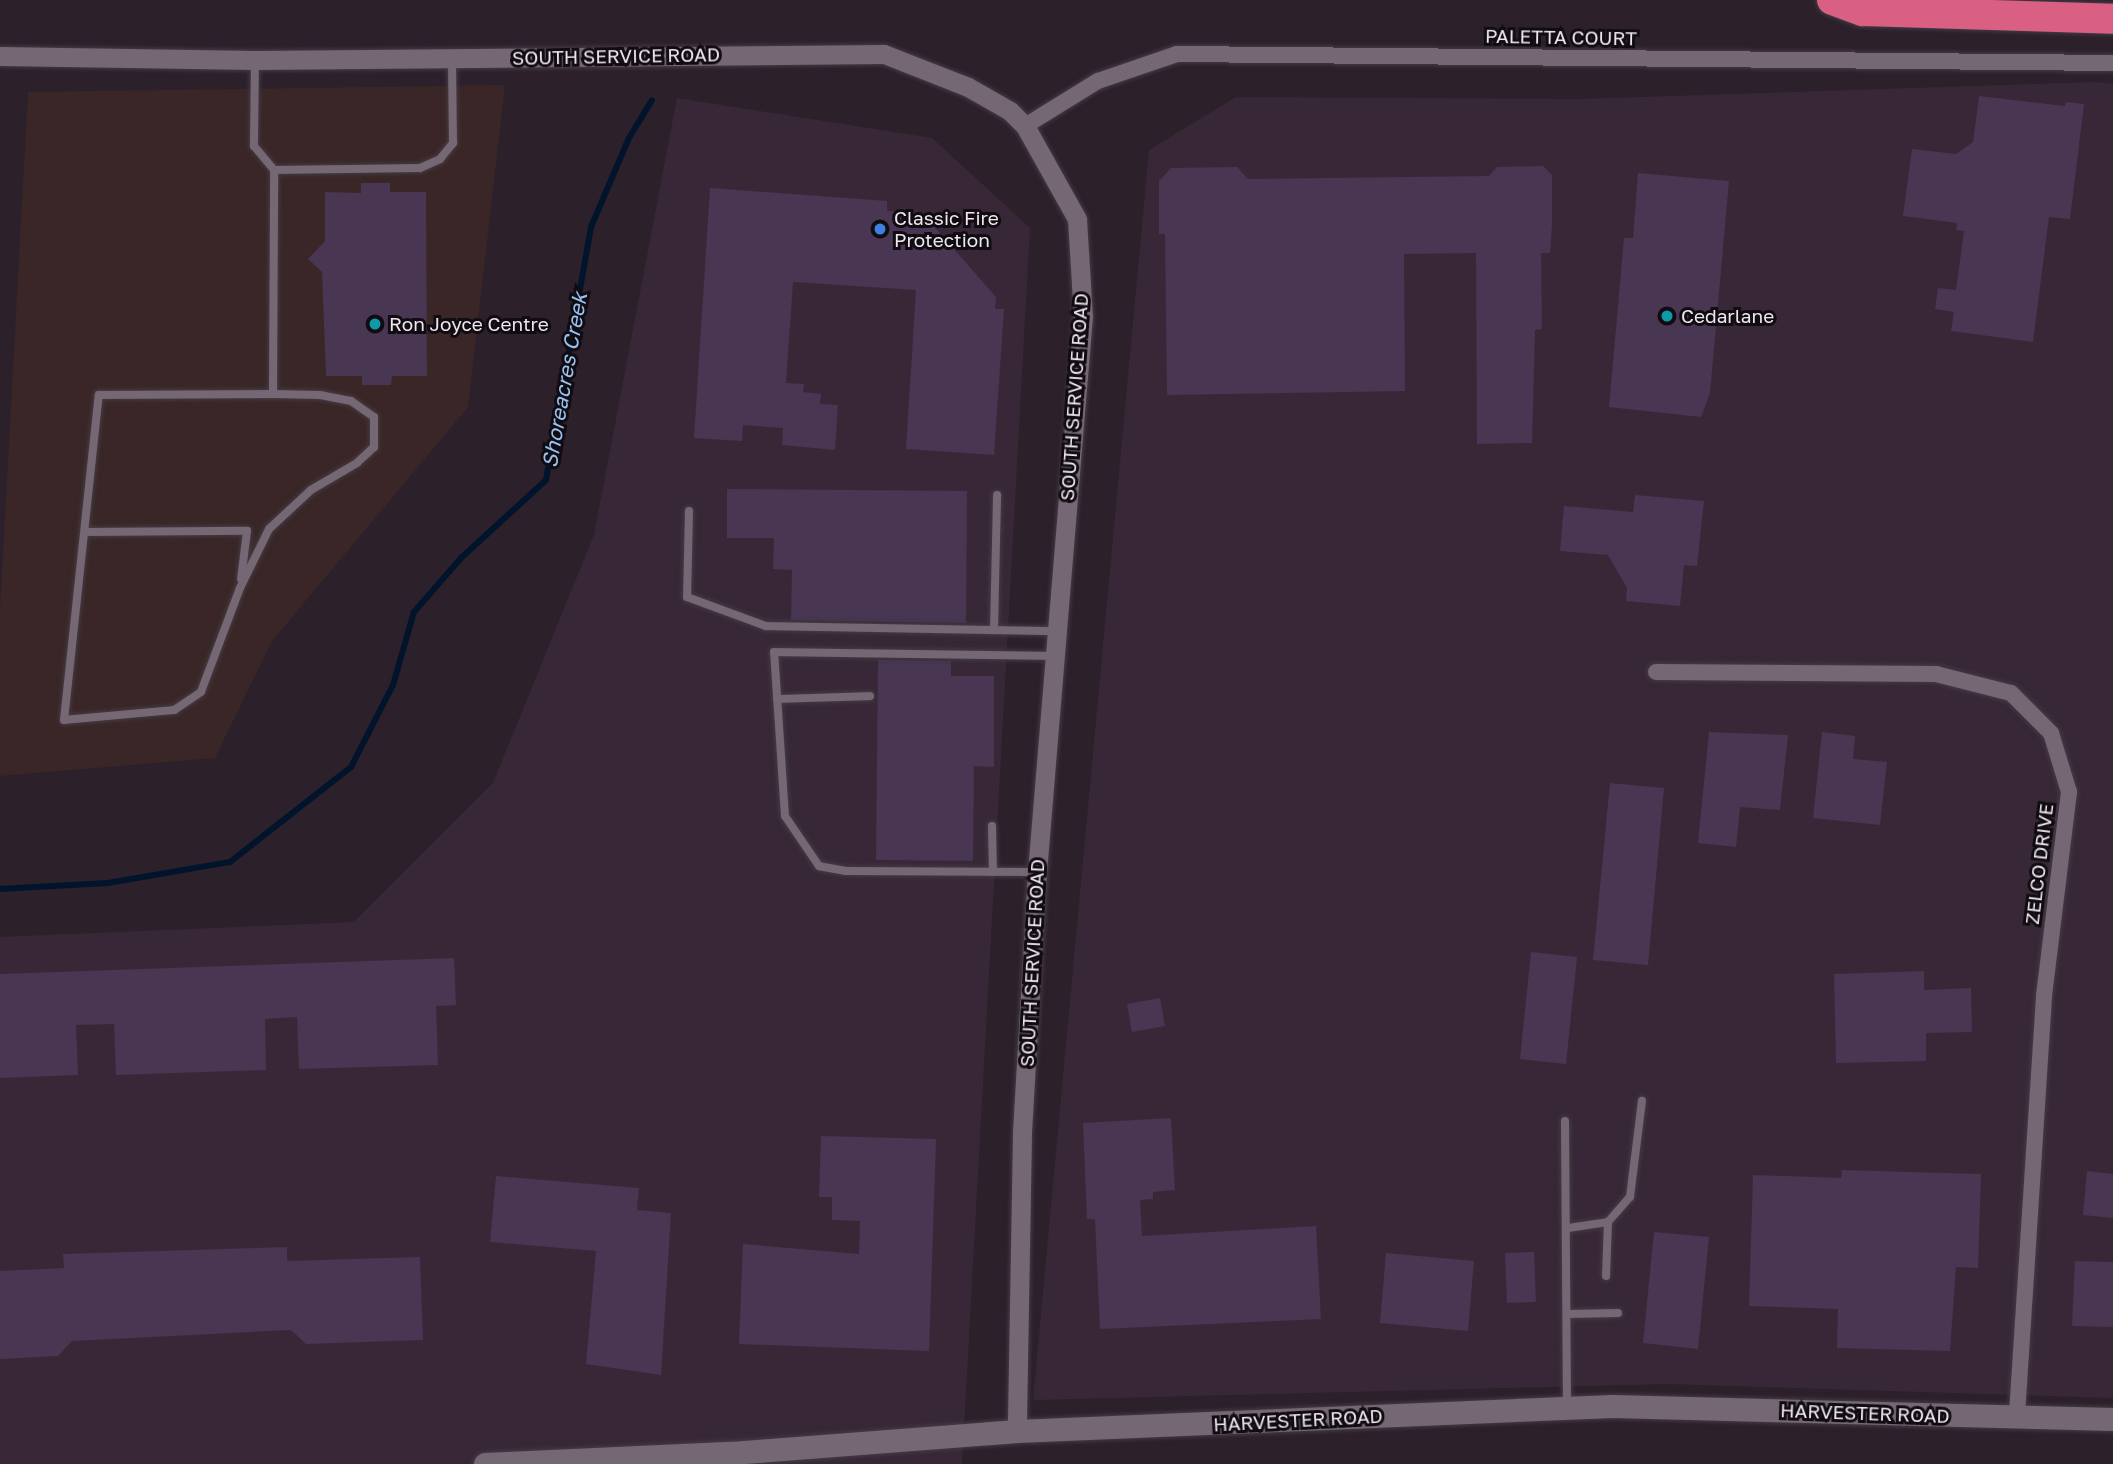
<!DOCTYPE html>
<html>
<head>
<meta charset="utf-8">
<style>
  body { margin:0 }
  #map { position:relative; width:2113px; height:1464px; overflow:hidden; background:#2c202b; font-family:"Golos Text",sans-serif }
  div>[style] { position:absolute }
  .built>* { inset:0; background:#382837 }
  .education>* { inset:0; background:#3a2626 }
  .stream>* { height:6px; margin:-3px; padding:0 3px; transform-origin:3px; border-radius:3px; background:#01142b }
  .building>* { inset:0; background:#483652 }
  .roads { filter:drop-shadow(0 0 2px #443b43) drop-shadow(0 0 2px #443b43) }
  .service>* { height:8px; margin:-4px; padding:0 4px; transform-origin:4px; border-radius:4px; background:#756774 }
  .minor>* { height:16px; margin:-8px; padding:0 8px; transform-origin:8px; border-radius:8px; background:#756774 }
  .tertiary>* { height:19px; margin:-9.5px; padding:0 9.5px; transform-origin:9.5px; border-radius:9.5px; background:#756774 }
  .secondary>* { height:23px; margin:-11.5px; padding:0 11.5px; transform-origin:11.5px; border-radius:11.5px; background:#756774 }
  .motorway>* { height:30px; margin:-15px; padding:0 15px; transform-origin:15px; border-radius:15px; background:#d96082 }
  .dots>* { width:19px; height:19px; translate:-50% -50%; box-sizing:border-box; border:4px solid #110c11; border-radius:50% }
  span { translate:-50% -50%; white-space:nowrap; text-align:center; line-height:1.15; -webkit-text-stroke:6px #110c11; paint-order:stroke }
  .street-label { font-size:19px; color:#eee7ee }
  .poi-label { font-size:19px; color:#eee7ee }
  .left { translate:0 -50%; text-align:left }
  .water-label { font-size:21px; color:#99c2f4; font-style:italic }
</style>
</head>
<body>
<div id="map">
  <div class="built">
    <i style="clip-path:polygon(2096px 82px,2113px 84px,2113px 1398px,1667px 1384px,1033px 1400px,1149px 150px,1236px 97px,1580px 99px)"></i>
    <i style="clip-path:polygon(677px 98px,932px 138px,1030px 228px,962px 1464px,0 1464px,0 937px,354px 922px,493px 783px,594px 535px)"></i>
  </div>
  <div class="education">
    <i style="clip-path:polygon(505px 85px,468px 407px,272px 641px,215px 758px,0 776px,0 610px,28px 92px)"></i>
  </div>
  <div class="stream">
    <i style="left:0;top:889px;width:108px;rotate:-3.2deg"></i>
    <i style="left:108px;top:883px;width:124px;rotate:-9.8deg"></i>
    <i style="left:230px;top:862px;width:154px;rotate:-38.1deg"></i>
    <i style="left:351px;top:767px;width:92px;rotate:-62.9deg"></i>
    <i style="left:393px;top:685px;width:76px;rotate:-74deg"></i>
    <i style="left:414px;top:612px;width:72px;rotate:-49deg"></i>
    <i style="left:461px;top:558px;width:115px;rotate:-42.5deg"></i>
    <i style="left:546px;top:480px;width:257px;rotate:-79.9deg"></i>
    <i style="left:591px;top:227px;width:97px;rotate:-66.9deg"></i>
    <i style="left:629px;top:138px;width:44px;rotate:-58.8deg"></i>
  </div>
  <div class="building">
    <i style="clip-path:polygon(1979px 96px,2065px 106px,2066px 102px,2084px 104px,2070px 219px,2049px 217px,2033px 342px,1951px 331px,1954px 312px,1935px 309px,1938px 288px,1956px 290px,1964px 231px,1956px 230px,1957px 223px,1903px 216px,1912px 149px,1956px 154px,1973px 142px)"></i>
    <i style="clip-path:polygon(1543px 166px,1552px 175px,1552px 225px,1550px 253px,1541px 253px,1542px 329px,1535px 330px,1532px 443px,1477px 444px,1476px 253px,1404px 254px,1405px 391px,1167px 395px,1165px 234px,1159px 234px,1159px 181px,1171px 168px,1237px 167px,1248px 179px,1489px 176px,1497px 167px)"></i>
    <i style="clip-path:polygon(1638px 173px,1729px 181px,1710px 393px,1701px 417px,1609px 407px,1624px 238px,1633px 238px)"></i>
    <i style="clip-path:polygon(361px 183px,390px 183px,390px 192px,426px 192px,427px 376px,392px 376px,391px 385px,362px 385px,362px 376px,326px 376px,322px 272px,308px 259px,325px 241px,325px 192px,361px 193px)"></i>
    <i style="clip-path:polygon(710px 188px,887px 201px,887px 211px,921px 213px,920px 222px,931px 223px,996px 297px,995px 309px,1004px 309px,994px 455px,906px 449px,916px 290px,793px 282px,786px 383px,804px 384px,803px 392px,821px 394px,820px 404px,838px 405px,835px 450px,782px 445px,783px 428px,743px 425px,742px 441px,694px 438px)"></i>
    <i style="clip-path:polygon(727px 489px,967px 491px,966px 623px,791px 620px,792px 570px,773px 569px,774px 538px,727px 538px)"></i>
    <i style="clip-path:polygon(1635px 495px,1704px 501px,1697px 566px,1684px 565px,1680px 606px,1626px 601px,1627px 588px,1608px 555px,1560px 551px,1564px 506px,1633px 512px)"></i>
    <i style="clip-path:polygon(878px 660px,951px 661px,951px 676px,994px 676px,994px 767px,974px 766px,973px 861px,876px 860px)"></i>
    <i style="clip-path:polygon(1709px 732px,1788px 735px,1780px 810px,1740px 807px,1736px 847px,1698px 843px)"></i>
    <i style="clip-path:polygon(1822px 732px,1855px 736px,1853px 759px,1887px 762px,1880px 825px,1813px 818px)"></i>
    <i style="clip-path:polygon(1610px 783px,1664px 788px,1648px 965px,1593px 960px)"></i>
    <i style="clip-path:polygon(1531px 952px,1577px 957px,1566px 1064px,1520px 1059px)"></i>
    <i style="clip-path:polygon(454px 958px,456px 1005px,436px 1006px,438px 1065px,299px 1069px,297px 1017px,265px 1019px,266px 1070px,116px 1075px,114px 1024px,76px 1025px,78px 1075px,0 1078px,0 974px)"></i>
    <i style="clip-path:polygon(1924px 971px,1924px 990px,1971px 988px,1972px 1032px,1926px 1033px,1926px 1061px,1836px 1063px,1834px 974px)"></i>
    <i style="clip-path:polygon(1160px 998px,1165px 1026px,1132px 1032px,1127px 1004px)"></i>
    <i style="clip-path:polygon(1171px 1118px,1175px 1190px,1153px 1192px,1153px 1199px,1140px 1200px,1142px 1236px,1316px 1226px,1321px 1319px,1100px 1329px,1095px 1219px,1087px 1219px,1083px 1123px)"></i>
    <i style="clip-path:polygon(821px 1136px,936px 1139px,929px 1351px,739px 1344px,743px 1244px,859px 1254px,860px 1221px,832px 1220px,832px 1197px,819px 1197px)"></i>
    <i style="clip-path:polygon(1842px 1170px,1981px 1174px,1978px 1268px,1956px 1267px,1950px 1351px,1837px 1348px,1838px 1309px,1749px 1306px,1753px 1175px,1841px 1178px)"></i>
    <i style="clip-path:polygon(2087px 1171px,2113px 1174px,2113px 1218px,2083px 1215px)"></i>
    <i style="clip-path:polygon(496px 1176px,639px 1188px,637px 1210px,671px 1213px,661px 1375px,586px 1364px,596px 1251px,490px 1242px)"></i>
    <i style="clip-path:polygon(1654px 1232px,1709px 1237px,1698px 1349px,1643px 1343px)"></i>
    <i style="clip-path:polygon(287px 1247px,287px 1261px,420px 1257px,423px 1340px,306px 1344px,291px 1330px,72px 1341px,58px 1356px,0 1359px,0 1271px,64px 1268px,63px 1254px)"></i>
    <i style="clip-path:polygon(1534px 1252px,1536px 1302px,1507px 1303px,1505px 1253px)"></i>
    <i style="clip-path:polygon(1386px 1253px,1474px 1261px,1468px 1331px,1380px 1323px)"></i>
    <i style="clip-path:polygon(2075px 1261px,2113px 1262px,2113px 1327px,2072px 1326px)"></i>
  </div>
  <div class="roads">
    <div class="service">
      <i style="left:255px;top:60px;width:86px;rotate:90.7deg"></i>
      <i style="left:254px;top:146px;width:31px;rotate:50deg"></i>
      <i style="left:274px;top:170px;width:146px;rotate:-0.8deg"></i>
      <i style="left:420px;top:168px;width:22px;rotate:-24deg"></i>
      <i style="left:440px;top:159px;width:21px;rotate:-51deg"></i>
      <i style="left:453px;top:143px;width:85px;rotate:-90.7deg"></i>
      <i style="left:273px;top:394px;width:47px;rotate:1.2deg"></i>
      <i style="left:320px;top:395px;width:32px;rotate:11deg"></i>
      <i style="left:351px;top:401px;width:28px;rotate:35deg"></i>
      <i style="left:374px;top:417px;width:30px;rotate:90deg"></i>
      <i style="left:374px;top:447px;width:23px;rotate:137deg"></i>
      <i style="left:357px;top:463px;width:53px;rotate:149.6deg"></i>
      <i style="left:311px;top:490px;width:57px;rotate:137.1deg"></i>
      <i style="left:269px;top:529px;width:66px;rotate:116.2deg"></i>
      <i style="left:240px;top:588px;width:111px;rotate:110.6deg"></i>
      <i style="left:201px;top:692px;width:32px;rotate:146deg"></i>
      <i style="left:174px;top:710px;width:110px;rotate:174.8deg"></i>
      <i style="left:64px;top:720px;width:327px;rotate:-83.9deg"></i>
      <i style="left:99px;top:395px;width:174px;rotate:-0.3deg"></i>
      <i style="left:273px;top:394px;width:224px;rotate:-89.7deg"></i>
      <i style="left:689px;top:511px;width:86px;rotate:91.3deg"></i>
      <i style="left:687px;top:597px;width:84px;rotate:20.2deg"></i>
      <i style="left:766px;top:626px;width:291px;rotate:1deg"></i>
      <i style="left:85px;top:532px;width:162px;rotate:-0.4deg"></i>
      <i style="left:247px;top:531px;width:48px;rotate:97.1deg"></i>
      <i style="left:994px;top:630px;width:135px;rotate:-88.7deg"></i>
      <i style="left:777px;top:699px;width:93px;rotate:-1.8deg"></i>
      <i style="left:992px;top:826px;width:46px;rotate:88.8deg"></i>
      <i style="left:1037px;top:872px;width:191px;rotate:-179.7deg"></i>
      <i style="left:846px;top:871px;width:27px;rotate:-170deg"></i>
      <i style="left:819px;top:866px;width:60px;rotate:-124.2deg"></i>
      <i style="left:785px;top:816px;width:164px;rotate:-93.8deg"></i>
      <i style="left:774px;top:652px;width:281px;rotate:0.8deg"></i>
      <i style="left:1565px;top:1121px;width:284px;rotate:89.6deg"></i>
      <i style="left:1568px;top:1228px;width:40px;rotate:-8.5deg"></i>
      <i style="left:1608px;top:1222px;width:33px;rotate:-49deg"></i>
      <i style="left:1630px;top:1197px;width:97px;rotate:-82.9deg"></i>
      <i style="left:1606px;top:1276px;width:54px;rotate:-87.9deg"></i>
      <i style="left:1567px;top:1314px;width:51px;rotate:-1.1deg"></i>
    </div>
    <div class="minor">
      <i style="left:1025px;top:126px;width:86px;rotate:-31.7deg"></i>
      <i style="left:1098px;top:81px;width:83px;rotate:-18.9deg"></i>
      <i style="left:1177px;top:54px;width:936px;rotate:0.55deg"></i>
      <i style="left:1656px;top:672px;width:280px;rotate:0.4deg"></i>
      <i style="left:1936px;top:674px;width:77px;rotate:14.2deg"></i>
      <i style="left:2011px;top:693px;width:57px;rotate:45deg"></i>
      <i style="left:2051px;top:733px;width:62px;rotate:73deg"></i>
      <i style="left:2069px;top:792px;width:207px;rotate:97deg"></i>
      <i style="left:2044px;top:997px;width:421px;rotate:93.7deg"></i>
    </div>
    <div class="tertiary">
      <i style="left:0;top:56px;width:255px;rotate:0.9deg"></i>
      <i style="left:255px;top:60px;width:629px;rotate:-0.55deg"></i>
      <i style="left:884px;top:54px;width:90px;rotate:21.4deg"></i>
      <i style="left:968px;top:87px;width:48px;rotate:29.7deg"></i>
      <i style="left:1010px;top:111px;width:21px;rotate:45deg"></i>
      <i style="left:1025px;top:126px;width:107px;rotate:60.8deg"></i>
      <i style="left:1077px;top:219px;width:97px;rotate:86.5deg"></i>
      <i style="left:1083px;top:316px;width:558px;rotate:94.73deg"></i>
      <i style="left:1037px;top:872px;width:262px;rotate:93.3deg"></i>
      <i style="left:1022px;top:1134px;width:297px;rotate:91deg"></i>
    </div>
    <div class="secondary">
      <i style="left:485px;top:1464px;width:246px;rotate:-2.6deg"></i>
      <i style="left:731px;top:1453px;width:287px;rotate:-4.4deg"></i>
      <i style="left:1017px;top:1431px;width:596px;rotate:-2.41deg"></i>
      <i style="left:1612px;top:1406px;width:501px;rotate:1.49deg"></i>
    </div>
    <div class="motorway">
      <i style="left:1832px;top:0;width:33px;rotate:20deg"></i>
      <i style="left:1863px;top:11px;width:250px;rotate:1.8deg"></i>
    </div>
  </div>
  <div class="dots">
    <i style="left:880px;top:229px;background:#3f7fe0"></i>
    <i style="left:1667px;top:316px;background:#0f9aa8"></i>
    <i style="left:375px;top:324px;background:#0f9aa8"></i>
  </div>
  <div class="street-label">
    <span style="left:1561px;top:37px;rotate:1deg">PALETTA COURT</span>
    <span style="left:616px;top:56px;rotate:-1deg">SOUTH SERVICE ROAD</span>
    <span style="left:1074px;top:397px;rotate:-86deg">SOUTH SERVICE ROAD</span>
    <span style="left:2039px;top:864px;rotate:-83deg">ZELCO DRIVE</span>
    <span style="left:1032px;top:963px;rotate:-87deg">SOUTH SERVICE ROAD</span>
    <span style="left:1865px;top:1413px;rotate:2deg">HARVESTER ROAD</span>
    <span style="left:1298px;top:1420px;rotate:-3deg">HARVESTER ROAD</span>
  </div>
  <div class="poi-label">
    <span class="left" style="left:894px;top:229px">Classic Fire<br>Protection</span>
    <span class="left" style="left:1681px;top:316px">Cedarlane</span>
    <span class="left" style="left:389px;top:324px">Ron Joyce Centre</span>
  </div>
  <div class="water-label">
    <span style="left:564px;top:380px;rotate:-80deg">Shoreacres Creek</span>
  </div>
</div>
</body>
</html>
